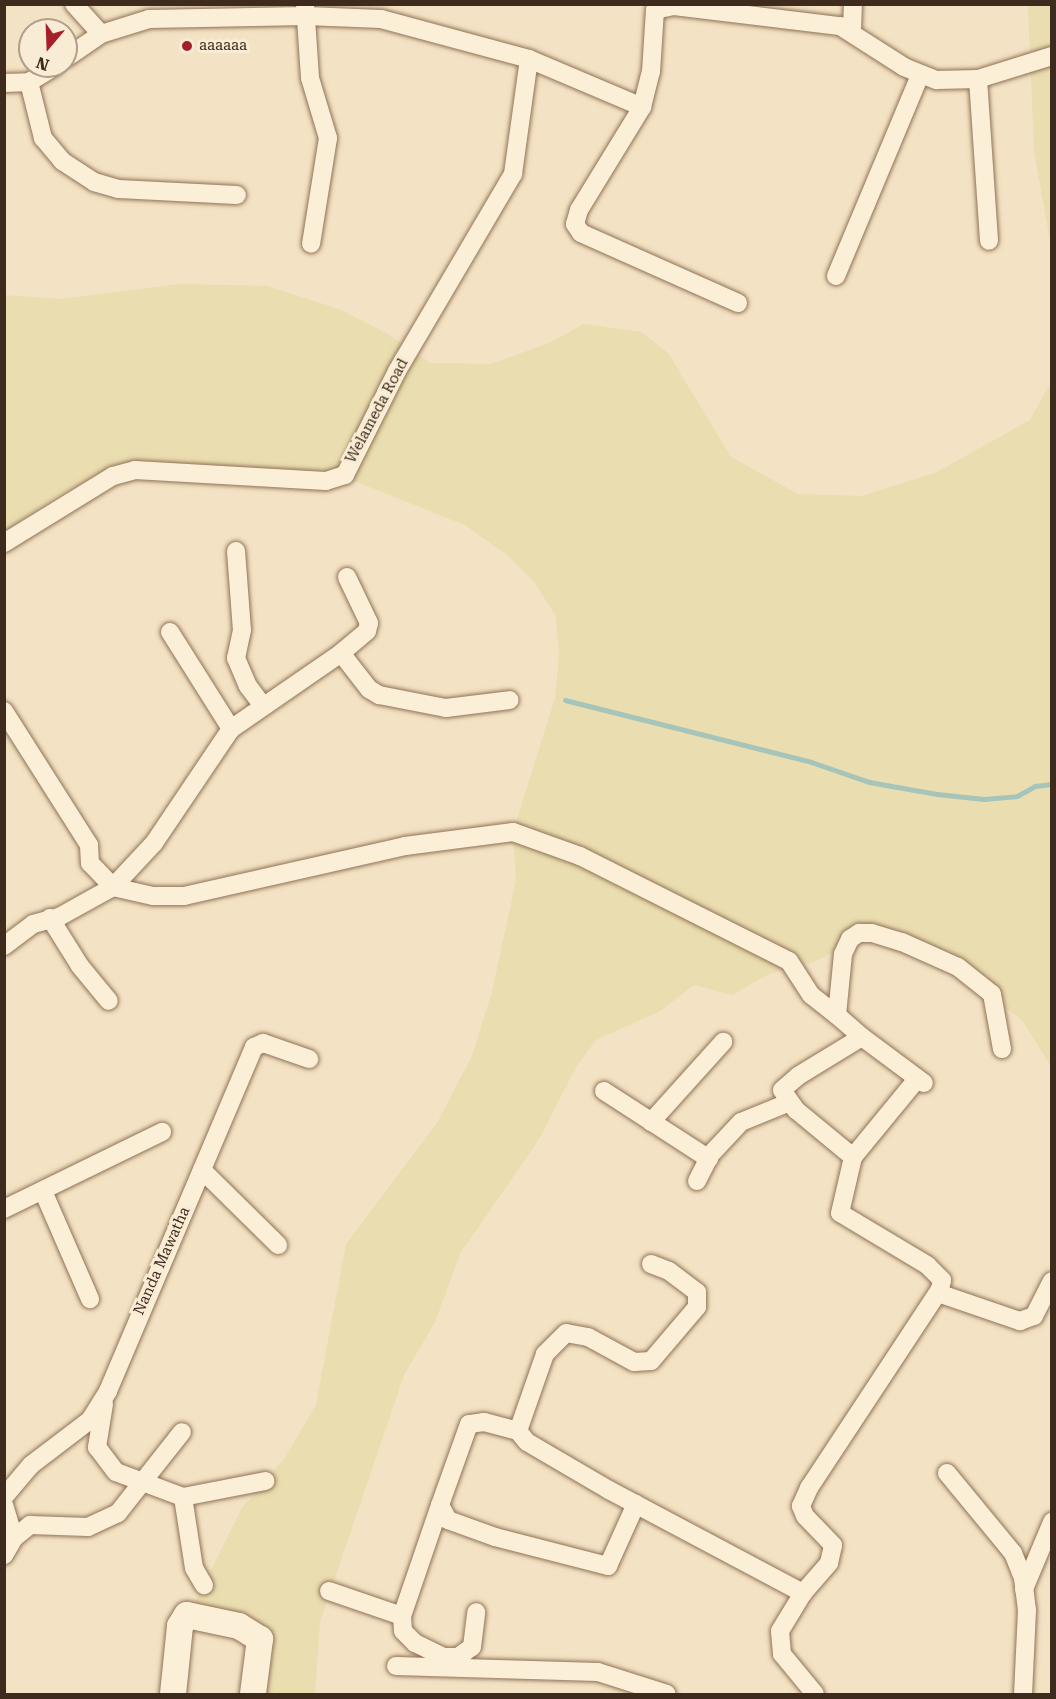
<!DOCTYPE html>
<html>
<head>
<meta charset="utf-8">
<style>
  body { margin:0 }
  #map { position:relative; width:1056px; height:1699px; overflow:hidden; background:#f3e2c3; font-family:"Roboto Serif",serif }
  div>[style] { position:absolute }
  .farmland>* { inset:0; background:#eaddaf }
  .stream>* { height:5px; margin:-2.5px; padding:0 2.5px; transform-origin:2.5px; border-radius:2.5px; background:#a6c5ba }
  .roads { filter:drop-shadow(0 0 2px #907257) drop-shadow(0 0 2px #907257) }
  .street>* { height:18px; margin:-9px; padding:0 9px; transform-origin:9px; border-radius:9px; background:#fcefd8 }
  .secondary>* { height:26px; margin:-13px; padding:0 13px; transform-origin:13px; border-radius:13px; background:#fcefd8 }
  .dots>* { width:16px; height:16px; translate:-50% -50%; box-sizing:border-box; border:3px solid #f9ecd4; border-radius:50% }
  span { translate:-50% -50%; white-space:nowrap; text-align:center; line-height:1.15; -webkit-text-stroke:6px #f9ecd4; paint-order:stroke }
  .poi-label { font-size:15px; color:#3e2b1d }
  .left { translate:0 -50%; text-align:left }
  .street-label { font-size:15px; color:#3e2b1d }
  .frame { position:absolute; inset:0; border:6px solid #3e2b1d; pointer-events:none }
  .north { position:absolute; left:18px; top:18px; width:60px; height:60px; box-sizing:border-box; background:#f9ecd4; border:2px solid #ae9f8b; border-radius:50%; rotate:199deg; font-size:16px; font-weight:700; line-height:24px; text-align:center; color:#3e2b1d }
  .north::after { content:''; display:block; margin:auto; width:21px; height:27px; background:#a62029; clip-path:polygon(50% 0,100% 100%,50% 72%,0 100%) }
</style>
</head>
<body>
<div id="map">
  <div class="farmland">
    <i style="clip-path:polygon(1028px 5px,1051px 5px,1051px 246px,1034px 151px)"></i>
    <i style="clip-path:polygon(180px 284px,267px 286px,339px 309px,388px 334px,430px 363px,490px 364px,547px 344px,584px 324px,641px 332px,668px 353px,731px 457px,798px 494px,862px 496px,937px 472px,1030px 420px,1051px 382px,1051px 1066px,1022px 1020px,931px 953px,881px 929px,816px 961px,769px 974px,732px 995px,694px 985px,660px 1011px,596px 1040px,576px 1067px,538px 1141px,461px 1252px,435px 1322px,404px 1375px,320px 1622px,315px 1694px,247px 1694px,250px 1648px,244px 1632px,188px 1616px,242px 1508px,284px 1459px,316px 1405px,346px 1244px,437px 1123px,472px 1056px,492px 992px,516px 880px,513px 832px,555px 698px,559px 656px,556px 616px,534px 582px,507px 555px,465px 525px,357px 482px,303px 474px,113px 469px,60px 494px,5px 531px,4px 295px,61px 299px)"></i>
  </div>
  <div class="stream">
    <i style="left:565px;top:700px;width:254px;rotate:14.1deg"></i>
    <i style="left:811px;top:762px;width:61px;rotate:19deg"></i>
    <i style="left:869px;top:782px;width:69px;rotate:10deg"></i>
    <i style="left:937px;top:794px;width:47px;rotate:6.1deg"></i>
    <i style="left:984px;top:799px;width:33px;rotate:-5deg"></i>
    <i style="left:1017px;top:796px;width:21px;rotate:-29deg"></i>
    <i style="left:1035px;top:786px;width:17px;rotate:-7deg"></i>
  </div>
  <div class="roads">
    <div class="street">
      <i style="left:74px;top:4px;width:40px;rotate:48deg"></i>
      <i style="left:305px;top:4px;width:74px;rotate:86.1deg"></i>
      <i style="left:310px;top:78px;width:63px;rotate:73.3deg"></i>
      <i style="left:328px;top:138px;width:107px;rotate:99.1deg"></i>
      <i style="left:852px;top:30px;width:26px;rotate:-88deg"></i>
      <i style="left:66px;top:58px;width:42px;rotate:-34.4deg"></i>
      <i style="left:101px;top:34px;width:50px;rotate:-17.4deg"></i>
      <i style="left:149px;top:19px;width:157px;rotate:-1.1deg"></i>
      <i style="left:306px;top:16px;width:75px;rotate:2.3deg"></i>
      <i style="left:381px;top:19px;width:153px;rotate:15.1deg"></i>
      <i style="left:529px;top:59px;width:123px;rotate:23deg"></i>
      <i style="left:978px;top:79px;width:162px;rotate:86.1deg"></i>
      <i style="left:29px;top:82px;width:58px;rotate:76deg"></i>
      <i style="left:43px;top:138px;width:30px;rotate:50deg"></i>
      <i style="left:62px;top:161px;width:38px;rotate:33deg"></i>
      <i style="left:94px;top:182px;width:25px;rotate:16deg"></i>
      <i style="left:118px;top:189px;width:119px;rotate:2.9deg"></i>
      <i style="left:4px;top:83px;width:25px;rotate:-2deg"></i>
      <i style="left:29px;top:82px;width:31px;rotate:-31deg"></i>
      <i style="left:836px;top:276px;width:218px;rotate:-67.3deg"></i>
      <i style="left:738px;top:303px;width:172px;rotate:-156deg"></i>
      <i style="left:581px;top:233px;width:11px;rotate:-124deg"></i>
      <i style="left:575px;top:224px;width:15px;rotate:-74deg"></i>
      <i style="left:579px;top:210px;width:121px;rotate:-58.5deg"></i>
      <i style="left:642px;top:107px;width:36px;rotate:-76deg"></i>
      <i style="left:651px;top:72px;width:62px;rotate:-86.3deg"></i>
      <i style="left:655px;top:10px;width:19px;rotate:-12deg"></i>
      <i style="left:674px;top:6px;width:167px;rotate:6.9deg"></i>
      <i style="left:840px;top:26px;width:76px;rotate:32.6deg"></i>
      <i style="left:904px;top:67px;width:35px;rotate:22deg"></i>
      <i style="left:937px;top:80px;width:41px;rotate:-1.4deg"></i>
      <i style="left:978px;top:79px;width:77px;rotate:-17.3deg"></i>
      <i style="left:4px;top:543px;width:128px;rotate:-31.6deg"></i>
      <i style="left:113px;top:476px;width:23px;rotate:-15deg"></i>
      <i style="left:135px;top:470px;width:191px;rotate:3.3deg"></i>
      <i style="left:326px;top:481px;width:20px;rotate:-18deg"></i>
      <i style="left:345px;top:475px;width:116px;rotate:-63.4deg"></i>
      <i style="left:397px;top:371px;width:229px;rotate:-59.5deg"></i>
      <i style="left:513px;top:174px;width:116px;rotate:-82.1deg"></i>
      <i style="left:236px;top:551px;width:79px;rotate:85.7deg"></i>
      <i style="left:242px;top:630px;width:29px;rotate:102deg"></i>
      <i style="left:236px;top:658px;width:30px;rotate:67deg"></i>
      <i style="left:248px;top:686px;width:25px;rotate:53deg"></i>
      <i style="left:170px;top:632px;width:115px;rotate:57.8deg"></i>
      <i style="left:341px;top:653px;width:34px;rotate:-40deg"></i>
      <i style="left:367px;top:631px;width:8px;rotate:-76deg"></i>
      <i style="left:369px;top:623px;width:51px;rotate:-115.6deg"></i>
      <i style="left:4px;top:711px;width:159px;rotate:57.6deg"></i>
      <i style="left:89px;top:845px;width:18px;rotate:87deg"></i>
      <i style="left:90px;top:863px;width:33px;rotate:46deg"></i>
      <i style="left:113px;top:887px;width:41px;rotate:12.7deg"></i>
      <i style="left:153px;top:896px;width:31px"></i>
      <i style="left:184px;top:896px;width:227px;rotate:-12.7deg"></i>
      <i style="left:405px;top:846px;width:109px;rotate:-7.4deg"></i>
      <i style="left:513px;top:832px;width:71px;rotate:19.7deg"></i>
      <i style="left:580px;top:856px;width:234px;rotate:26.7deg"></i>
      <i style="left:789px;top:961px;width:40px;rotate:57.1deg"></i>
      <i style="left:811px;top:995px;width:33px;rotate:38deg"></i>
      <i style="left:50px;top:918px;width:57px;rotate:58deg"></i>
      <i style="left:80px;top:966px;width:45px;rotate:50.4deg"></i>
      <i style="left:4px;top:946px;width:36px;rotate:-37deg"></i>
      <i style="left:33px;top:924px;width:27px;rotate:-15deg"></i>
      <i style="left:59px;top:917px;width:62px;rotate:-29.1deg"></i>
      <i style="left:113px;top:887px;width:60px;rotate:-47deg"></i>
      <i style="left:154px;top:843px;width:138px;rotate:-56deg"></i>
      <i style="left:231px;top:729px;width:134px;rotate:-34.6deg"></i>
      <i style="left:341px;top:653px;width:46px;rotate:52.1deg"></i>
      <i style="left:369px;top:689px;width:12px;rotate:31deg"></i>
      <i style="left:379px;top:695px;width:68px;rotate:11deg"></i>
      <i style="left:446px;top:708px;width:64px;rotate:-7.1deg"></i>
      <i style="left:862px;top:1037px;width:77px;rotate:36.6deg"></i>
      <i style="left:604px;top:1091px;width:125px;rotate:32.9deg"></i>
      <i style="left:651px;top:1122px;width:108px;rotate:-48deg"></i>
      <i style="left:853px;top:1157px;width:101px;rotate:-50.6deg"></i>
      <i style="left:202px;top:1170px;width:107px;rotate:44.6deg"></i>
      <i style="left:697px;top:1181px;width:30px;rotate:-63deg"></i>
      <i style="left:711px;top:1154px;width:44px;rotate:-46.8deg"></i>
      <i style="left:741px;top:1122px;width:53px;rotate:-22.2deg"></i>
      <i style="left:43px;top:1191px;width:118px;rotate:66.5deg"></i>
      <i style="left:4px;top:1209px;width:176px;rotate:-26deg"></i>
      <i style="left:651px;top:1264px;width:19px;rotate:21deg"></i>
      <i style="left:669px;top:1271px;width:35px;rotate:37deg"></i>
      <i style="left:697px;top:1292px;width:15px;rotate:90deg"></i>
      <i style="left:697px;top:1307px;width:71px;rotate:130.4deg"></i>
      <i style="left:651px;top:1361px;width:17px;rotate:177deg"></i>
      <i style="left:634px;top:1362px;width:52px;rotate:-151.5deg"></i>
      <i style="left:588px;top:1337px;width:22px;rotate:-170deg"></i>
      <i style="left:566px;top:1333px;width:30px;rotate:135deg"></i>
      <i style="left:545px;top:1354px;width:82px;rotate:109.3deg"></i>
      <i style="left:518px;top:1431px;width:14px;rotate:51deg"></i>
      <i style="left:527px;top:1442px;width:95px;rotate:30.3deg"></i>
      <i style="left:609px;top:1490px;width:220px;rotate:28deg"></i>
      <i style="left:938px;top:1293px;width:87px;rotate:18.9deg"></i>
      <i style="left:1020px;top:1321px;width:15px;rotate:-20deg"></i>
      <i style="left:1034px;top:1316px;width:39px;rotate:-63deg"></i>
      <i style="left:104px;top:1404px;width:44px;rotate:99.2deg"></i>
      <i style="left:97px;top:1447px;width:31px;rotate:53deg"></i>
      <i style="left:116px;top:1472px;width:72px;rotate:20.5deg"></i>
      <i style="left:183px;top:1497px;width:84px;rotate:-11deg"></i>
      <i style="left:518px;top:1431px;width:35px;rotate:-165deg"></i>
      <i style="left:484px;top:1422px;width:15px;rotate:172deg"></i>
      <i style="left:469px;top:1424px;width:86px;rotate:109.7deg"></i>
      <i style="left:440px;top:1505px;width:17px;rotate:62deg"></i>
      <i style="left:448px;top:1520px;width:50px;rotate:19.9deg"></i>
      <i style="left:495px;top:1537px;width:117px;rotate:14.4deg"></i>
      <i style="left:608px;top:1566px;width:68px;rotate:-65.7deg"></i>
      <i style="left:947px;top:1473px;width:104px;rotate:50.5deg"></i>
      <i style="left:1013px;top:1553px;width:27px;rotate:68deg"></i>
      <i style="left:1023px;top:1578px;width:32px;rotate:83deg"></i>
      <i style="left:1027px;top:1610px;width:84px;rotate:92.7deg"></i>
      <i style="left:4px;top:1497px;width:42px;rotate:-49.8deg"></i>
      <i style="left:31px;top:1465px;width:74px;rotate:-37.3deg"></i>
      <i style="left:90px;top:1420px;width:34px;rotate:-58deg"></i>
      <i style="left:108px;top:1391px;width:374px;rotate:-67deg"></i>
      <i style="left:254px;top:1047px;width:10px;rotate:-24deg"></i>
      <i style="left:263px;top:1043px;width:49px;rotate:19.2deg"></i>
      <i style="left:183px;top:1497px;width:72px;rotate:81.2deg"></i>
      <i style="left:194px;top:1568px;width:20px;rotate:60deg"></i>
      <i style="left:4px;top:1505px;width:34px;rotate:73deg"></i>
      <i style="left:14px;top:1538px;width:20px;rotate:120deg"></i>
      <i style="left:14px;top:1538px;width:21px;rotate:-39deg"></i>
      <i style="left:30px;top:1525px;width:58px;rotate:2deg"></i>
      <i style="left:88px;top:1527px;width:33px;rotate:-25deg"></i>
      <i style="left:118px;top:1513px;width:103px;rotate:-51.7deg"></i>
      <i style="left:1024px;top:1589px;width:73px;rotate:-67.3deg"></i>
      <i style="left:329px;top:1591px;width:77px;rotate:18.9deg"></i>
      <i style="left:402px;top:1616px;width:117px;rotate:-71.1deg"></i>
      <i style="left:402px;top:1616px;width:15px;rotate:86deg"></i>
      <i style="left:403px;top:1631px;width:17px;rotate:45deg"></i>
      <i style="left:415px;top:1643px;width:32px;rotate:26deg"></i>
      <i style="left:444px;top:1657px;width:14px"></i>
      <i style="left:458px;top:1657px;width:17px;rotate:-36deg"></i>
      <i style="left:472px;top:1647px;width:35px;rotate:-83deg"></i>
      <i style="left:396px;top:1666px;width:202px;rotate:1.7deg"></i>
      <i style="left:598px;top:1672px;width:72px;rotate:17.7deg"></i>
      <i style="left:815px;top:1694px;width:52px;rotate:-129.5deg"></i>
      <i style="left:782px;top:1654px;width:23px;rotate:-95deg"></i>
      <i style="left:780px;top:1631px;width:44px;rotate:-58.8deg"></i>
      <i style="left:803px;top:1593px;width:40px;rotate:-49deg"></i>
      <i style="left:829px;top:1563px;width:18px;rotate:-77deg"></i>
      <i style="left:833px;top:1545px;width:40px;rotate:-134deg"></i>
      <i style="left:805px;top:1516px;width:11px;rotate:-112deg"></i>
      <i style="left:801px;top:1506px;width:20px;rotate:-66deg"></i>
      <i style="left:809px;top:1488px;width:238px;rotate:-56.6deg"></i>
      <i style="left:940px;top:1289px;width:9px;rotate:-77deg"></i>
      <i style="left:942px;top:1280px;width:21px;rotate:-135deg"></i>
      <i style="left:927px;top:1265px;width:101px;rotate:-149.1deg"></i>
      <i style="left:840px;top:1213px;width:57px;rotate:-76.9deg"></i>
      <i style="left:853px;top:1157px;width:74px;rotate:-140.5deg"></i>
      <i style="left:796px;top:1110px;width:24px;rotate:-125deg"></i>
      <i style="left:782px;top:1090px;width:21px;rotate:-41deg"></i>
      <i style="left:798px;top:1076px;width:75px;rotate:-31.4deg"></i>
      <i style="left:862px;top:1037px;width:33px;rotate:-139deg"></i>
      <i style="left:837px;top:1015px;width:61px;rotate:-84.4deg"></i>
      <i style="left:843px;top:954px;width:17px;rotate:-65deg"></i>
      <i style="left:850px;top:939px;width:11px;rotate:-34deg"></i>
      <i style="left:859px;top:933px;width:13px"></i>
      <i style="left:872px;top:933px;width:31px;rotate:17deg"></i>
      <i style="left:902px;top:942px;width:61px;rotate:24.1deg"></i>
      <i style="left:958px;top:967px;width:43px;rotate:38.5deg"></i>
      <i style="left:992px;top:994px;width:56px;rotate:79.7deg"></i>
    </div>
    <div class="secondary">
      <i style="left:173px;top:1694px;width:68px;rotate:-84.1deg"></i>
      <i style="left:180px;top:1626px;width:13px;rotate:-58deg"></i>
      <i style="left:187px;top:1615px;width:53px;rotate:11.9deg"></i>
      <i style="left:239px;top:1626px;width:25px;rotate:32deg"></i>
      <i style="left:260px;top:1639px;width:55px;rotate:97.3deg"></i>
    </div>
  </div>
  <div class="dots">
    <i style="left:187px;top:46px;background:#a62029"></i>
  </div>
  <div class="poi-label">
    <span class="left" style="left:199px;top:46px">aaaaaa</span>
  </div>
  <div class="street-label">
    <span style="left:377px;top:411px;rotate:-62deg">Welameda Road</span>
    <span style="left:162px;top:1261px;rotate:-66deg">Nanda Mawatha</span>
  </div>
  <div class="frame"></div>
  <div class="north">N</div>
</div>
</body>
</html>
